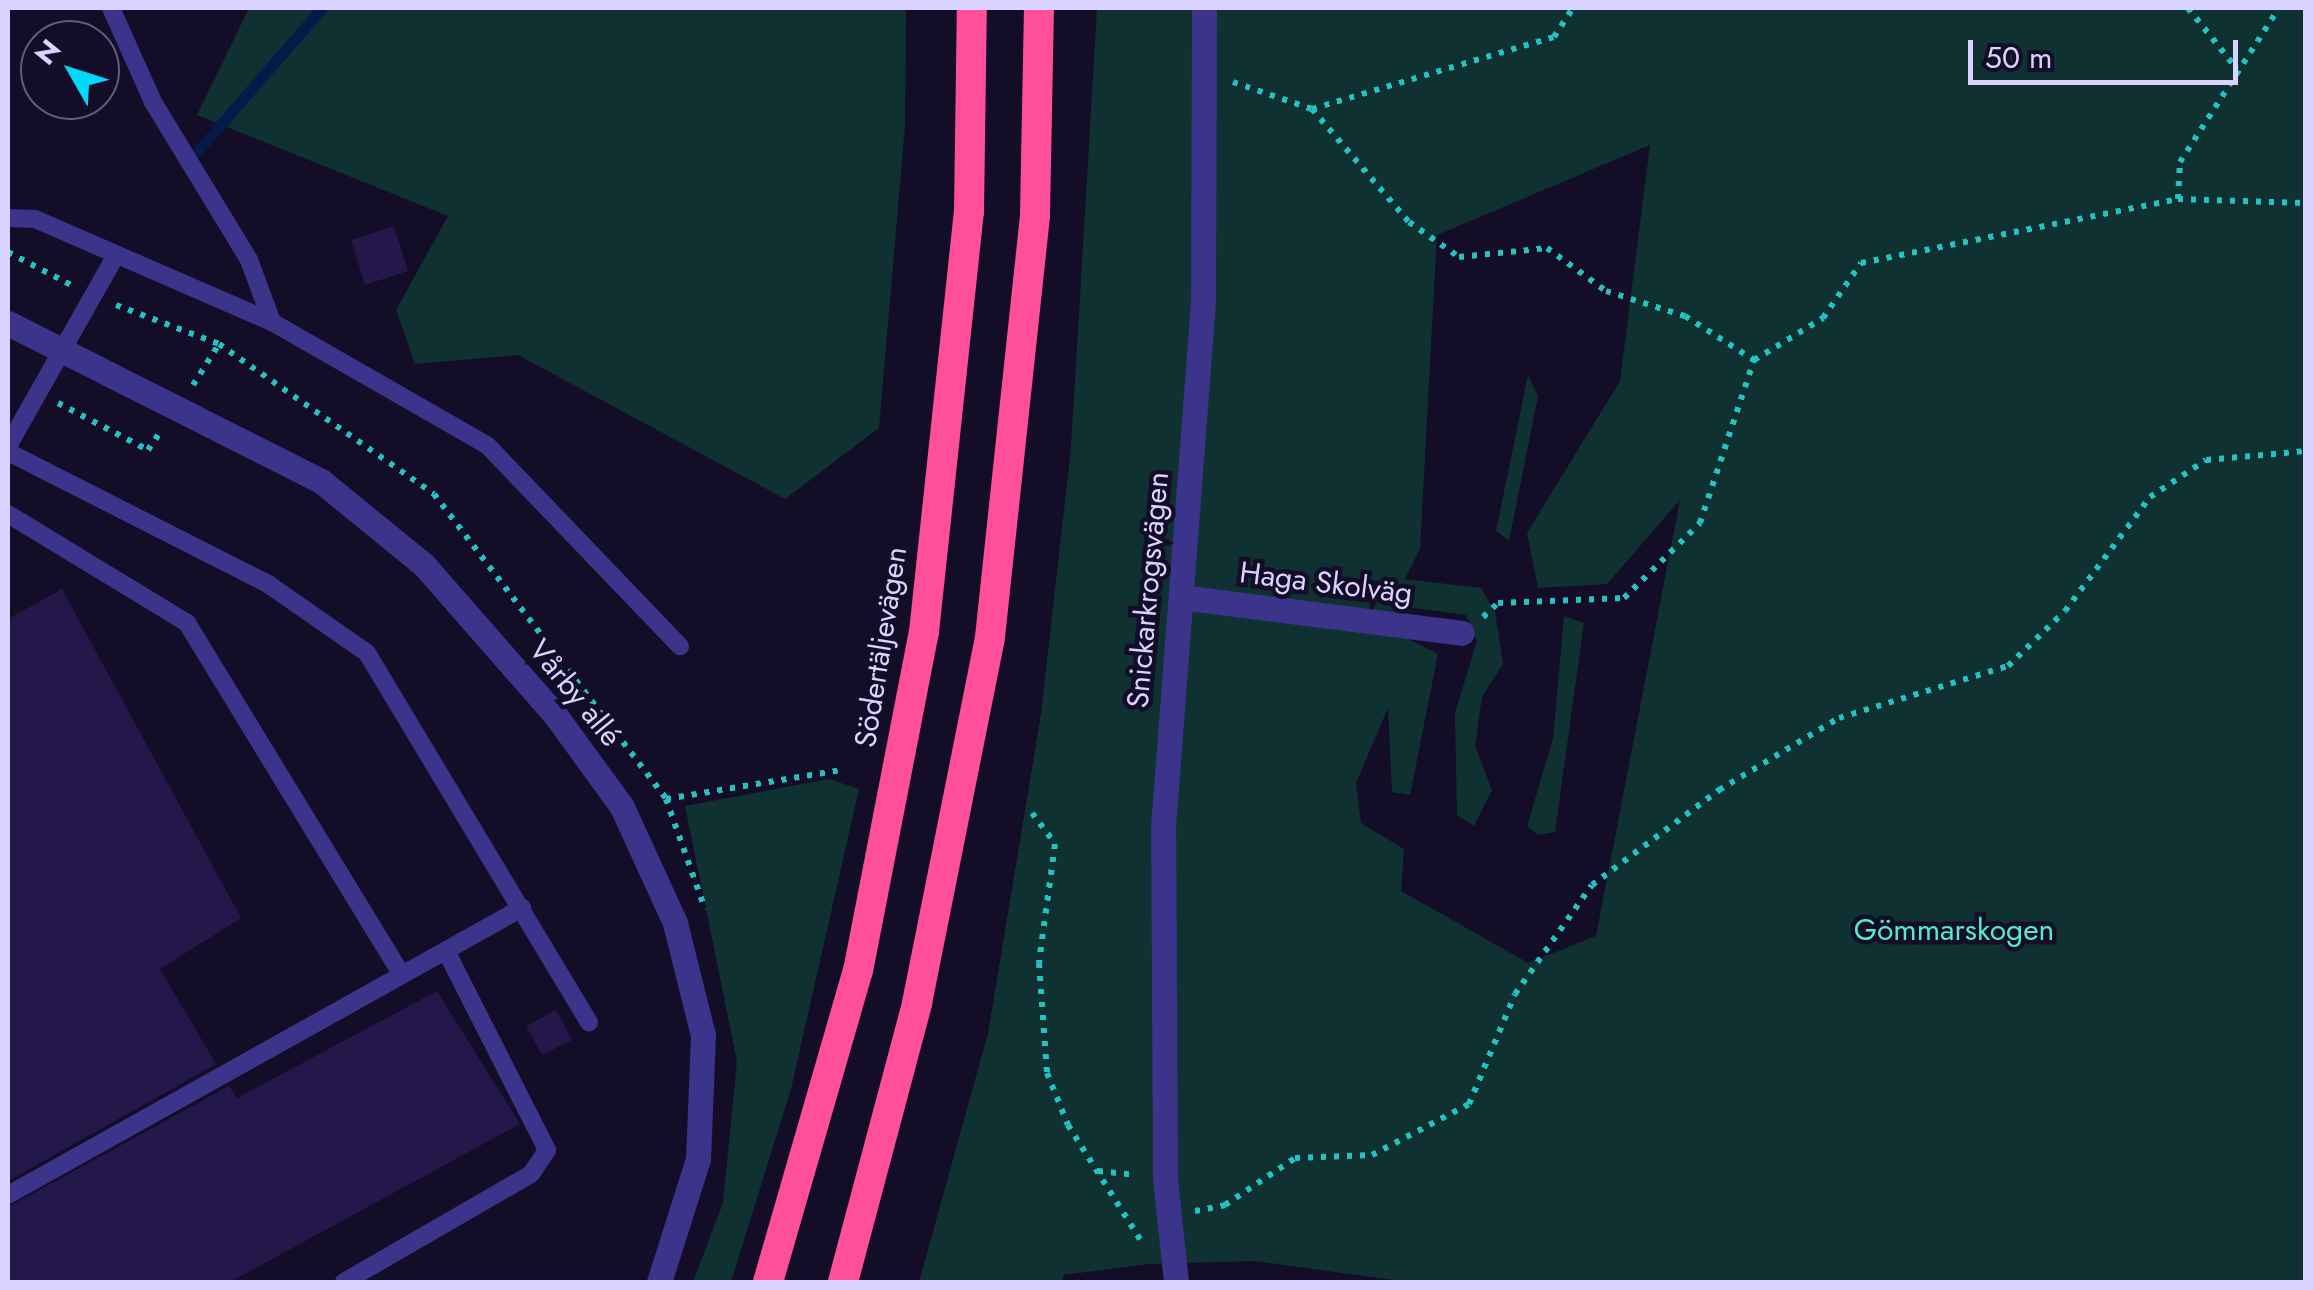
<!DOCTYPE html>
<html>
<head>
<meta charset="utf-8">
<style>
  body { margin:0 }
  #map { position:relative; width:2313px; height:1290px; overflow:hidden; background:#130d27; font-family:Jost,sans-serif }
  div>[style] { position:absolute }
  .green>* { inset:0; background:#0f3132 }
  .stream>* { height:11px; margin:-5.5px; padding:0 5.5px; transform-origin:5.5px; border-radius:5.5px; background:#051a48 }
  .building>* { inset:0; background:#24174a }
  .path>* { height:6px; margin-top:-3px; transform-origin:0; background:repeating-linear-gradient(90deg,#24c2c1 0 5px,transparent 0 13px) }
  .service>* { height:18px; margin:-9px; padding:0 9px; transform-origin:9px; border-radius:9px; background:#3b348a }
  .minor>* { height:25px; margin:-12.5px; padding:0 12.5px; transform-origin:12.5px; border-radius:12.5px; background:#3b348a }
  .tertiary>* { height:25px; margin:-12.5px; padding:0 12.5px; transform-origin:12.5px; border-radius:12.5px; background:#3b348a }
  .motorway>* { height:30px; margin:-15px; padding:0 15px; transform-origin:15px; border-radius:15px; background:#ff4e9a }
  span { translate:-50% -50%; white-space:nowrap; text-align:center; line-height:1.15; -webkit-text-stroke:9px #130d27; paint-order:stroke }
  .street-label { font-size:30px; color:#dad3ff }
  .park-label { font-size:30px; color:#54eacc }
  .frame { position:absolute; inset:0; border:10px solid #dad3ff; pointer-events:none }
  .north { position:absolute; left:20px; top:20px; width:100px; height:100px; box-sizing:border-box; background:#130d27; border:2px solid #635c7d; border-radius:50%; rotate:309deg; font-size:28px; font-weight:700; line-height:40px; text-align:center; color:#dad3ff }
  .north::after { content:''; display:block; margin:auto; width:35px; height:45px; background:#00d8fe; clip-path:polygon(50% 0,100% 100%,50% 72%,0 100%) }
  .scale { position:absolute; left:1968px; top:40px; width:270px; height:45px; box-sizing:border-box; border:5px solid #dad3ff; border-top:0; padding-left:12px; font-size:30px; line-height:35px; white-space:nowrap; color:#dad3ff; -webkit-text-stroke:8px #130d27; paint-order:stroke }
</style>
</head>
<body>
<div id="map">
  <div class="green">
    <i style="clip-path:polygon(249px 8px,906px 8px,905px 126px,879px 428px,785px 499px,518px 355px,415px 364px,396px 310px,448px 216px,197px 115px)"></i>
    <i style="clip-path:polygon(evenodd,1097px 8px,2305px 8px,2305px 1282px,1408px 1282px,1255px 1261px,1150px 1264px,1063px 1275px,1063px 1282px,919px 1282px,988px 1033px,1041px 714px,1071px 448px,1097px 8px,1650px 145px,1620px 381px,1527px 533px,1538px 588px,1607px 584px,1680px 500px,1596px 936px,1528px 963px,1401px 891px,1404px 849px,1361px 823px,1356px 783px,1388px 708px,1392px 792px,1410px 795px,1438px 654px,1401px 635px,1399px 606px,1466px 615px,1477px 641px,1455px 713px,1457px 815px,1474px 826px,1492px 790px,1475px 746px,1482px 697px,1503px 664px,1495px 612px,1481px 588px,1405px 579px,1420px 549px,1437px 235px,1650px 145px)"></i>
    <i style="clip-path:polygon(1528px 375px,1538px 396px,1509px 541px,1496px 531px)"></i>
    <i style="clip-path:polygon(1564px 616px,1584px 623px,1555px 832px,1538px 835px,1527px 826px,1553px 739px)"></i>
    <i style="clip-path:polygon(829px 779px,859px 789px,791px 1089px,731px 1282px,693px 1282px,723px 1203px,737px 1061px,685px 806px)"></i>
  </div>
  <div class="stream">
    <i style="left:195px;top:154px;width:194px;rotate:-49deg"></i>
  </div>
  <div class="building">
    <i style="clip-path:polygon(394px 226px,408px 271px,365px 285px,351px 240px)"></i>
    <i style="clip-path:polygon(62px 589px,241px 918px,160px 969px,216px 1064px,8px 1181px,8px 619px)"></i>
    <i style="clip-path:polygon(437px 991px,520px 1124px,230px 1282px,8px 1282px,8px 1207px,229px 1086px,237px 1098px)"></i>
    <i style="clip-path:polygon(556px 1010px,572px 1040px,542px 1055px,526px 1026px)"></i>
  </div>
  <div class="path">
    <i style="left:2188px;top:8px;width:78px;rotate:51.2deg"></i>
    <i style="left:1233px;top:82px;width:83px;rotate:18.9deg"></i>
    <i style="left:1312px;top:109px;width:149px;rotate:49.4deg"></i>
    <i style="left:1409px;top:222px;width:61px;rotate:35deg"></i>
    <i style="left:1459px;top:257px;width:88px;rotate:-5.8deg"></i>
    <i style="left:1547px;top:248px;width:73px;rotate:36.1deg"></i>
    <i style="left:1606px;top:291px;width:83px;rotate:17.6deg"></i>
    <i style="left:1685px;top:316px;width:82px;rotate:32.5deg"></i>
    <i style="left:1754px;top:360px;width:81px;rotate:-31.3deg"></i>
    <i style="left:1823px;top:318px;width:67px;rotate:-55.4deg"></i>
    <i style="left:1861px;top:263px;width:323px;rotate:-11.4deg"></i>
    <i style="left:2178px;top:199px;width:128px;rotate:1.8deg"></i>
    <i style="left:1312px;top:109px;width:252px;rotate:-16.6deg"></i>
    <i style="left:1554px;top:37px;width:35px;rotate:-57deg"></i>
    <i style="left:2178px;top:199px;width:37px;rotate:-87deg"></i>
    <i style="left:2180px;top:162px;width:183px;rotate:-57.3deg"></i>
    <i style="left:8px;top:252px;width:73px;rotate:27.6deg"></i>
    <i style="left:116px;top:305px;width:110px;rotate:20.7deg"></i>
    <i style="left:219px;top:344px;width:262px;rotate:34.9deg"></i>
    <i style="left:434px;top:494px;width:383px;rotate:52.7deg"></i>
    <i style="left:666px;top:799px;width:117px;rotate:70.5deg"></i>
    <i style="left:193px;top:385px;width:49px;rotate:-57.6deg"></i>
    <i style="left:58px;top:403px;width:102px;rotate:27.6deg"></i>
    <i style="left:148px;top:450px;width:22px;rotate:-56deg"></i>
    <i style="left:1483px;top:617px;width:21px;rotate:-43deg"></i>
    <i style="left:1498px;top:603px;width:126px;rotate:-2.3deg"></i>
    <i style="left:1624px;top:598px;width:107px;rotate:-44.6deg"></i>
    <i style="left:1700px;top:523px;width:172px;rotate:-71.7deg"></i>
    <i style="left:666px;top:799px;width:177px;rotate:-9.4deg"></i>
    <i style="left:1032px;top:813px;width:39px;rotate:53deg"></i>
    <i style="left:1055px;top:844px;width:120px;rotate:97.7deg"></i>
    <i style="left:1039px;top:963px;width:110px;rotate:85.8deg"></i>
    <i style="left:1047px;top:1073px;width:56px;rotate:68deg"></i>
    <i style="left:1068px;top:1125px;width:137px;rotate:57.8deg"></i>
    <i style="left:1098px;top:1171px;width:37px;rotate:6deg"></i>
    <i style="left:1195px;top:1211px;width:31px;rotate:-11deg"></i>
    <i style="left:1225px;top:1205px;width:84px;rotate:-33.9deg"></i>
    <i style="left:1295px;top:1158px;width:77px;rotate:-2.2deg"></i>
    <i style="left:1372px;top:1155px;width:110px;rotate:-27.7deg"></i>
    <i style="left:1469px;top:1104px;width:119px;rotate:-67.3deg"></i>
    <i style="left:1515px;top:994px;width:133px;rotate:-54.8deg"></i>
    <i style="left:1592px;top:885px;width:159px;rotate:-36.8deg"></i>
    <i style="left:1719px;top:790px;width:140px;rotate:-31deg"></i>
    <i style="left:1839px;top:718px;width:177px;rotate:-17.1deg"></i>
    <i style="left:2008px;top:666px;width:79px;rotate:-44deg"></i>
    <i style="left:2065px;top:611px;width:142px;rotate:-53.3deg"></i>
    <i style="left:2150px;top:497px;width:67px;rotate:-33.5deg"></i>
    <i style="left:2206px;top:460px;width:100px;rotate:-5.1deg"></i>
  </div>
  <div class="service">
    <i style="left:111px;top:8px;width:103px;rotate:65.9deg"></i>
    <i style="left:153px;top:102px;width:185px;rotate:58.7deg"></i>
    <i style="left:249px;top:260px;width:66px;rotate:69.6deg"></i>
    <i style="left:8px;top:218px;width:27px;rotate:2deg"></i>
    <i style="left:35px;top:219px;width:258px;rotate:23.5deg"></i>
    <i style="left:272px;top:322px;width:248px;rotate:29.8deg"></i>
    <i style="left:487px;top:445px;width:279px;rotate:46.2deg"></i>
    <i style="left:8px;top:446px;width:217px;rotate:-60.5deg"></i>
    <i style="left:8px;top:452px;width:292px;rotate:26.9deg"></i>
    <i style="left:268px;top:584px;width:121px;rotate:34.9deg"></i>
    <i style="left:367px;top:653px;width:431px;rotate:59deg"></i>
    <i style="left:8px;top:514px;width:210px;rotate:31.3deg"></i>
    <i style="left:187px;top:623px;width:412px;rotate:58.6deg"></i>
    <i style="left:8px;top:1195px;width:589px;rotate:-29.18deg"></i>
    <i style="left:344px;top:1282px;width:216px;rotate:-30deg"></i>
    <i style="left:531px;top:1174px;width:29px;rotate:-56deg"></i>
    <i style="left:547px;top:1150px;width:223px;rotate:-116.9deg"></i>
  </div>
  <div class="minor">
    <i style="left:1181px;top:597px;width:283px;rotate:7.3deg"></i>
    <i style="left:1176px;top:1282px;width:104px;rotate:-96.1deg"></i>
    <i style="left:1165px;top:1179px;width:352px;rotate:-90.3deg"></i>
    <i style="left:1163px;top:827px;width:527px;rotate:-85.64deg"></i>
    <i style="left:1203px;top:302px;width:294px;rotate:-89.8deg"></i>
  </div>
  <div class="tertiary">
    <i style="left:8px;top:323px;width:351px;rotate:26.8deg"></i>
    <i style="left:321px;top:481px;width:133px;rotate:39.2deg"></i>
    <i style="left:424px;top:565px;width:201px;rotate:48.8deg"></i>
    <i style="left:556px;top:716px;width:112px;rotate:54deg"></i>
    <i style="left:622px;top:807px;width:128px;rotate:65.4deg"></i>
    <i style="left:675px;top:923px;width:115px;rotate:76deg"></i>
    <i style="left:703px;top:1035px;width:124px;rotate:92.3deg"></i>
    <i style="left:698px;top:1159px;width:129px;rotate:107.6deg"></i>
  </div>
  <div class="motorway">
    <i style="left:768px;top:1282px;width:324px;rotate:-73.9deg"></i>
    <i style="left:858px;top:971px;width:345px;rotate:-79deg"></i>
    <i style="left:924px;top:632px;width:422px;rotate:-83.9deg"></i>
    <i style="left:969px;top:212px;width:204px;rotate:-89.2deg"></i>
    <i style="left:843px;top:1282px;width:289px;rotate:-75.1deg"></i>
    <i style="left:917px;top:1003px;width:373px;rotate:-78.7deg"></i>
    <i style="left:990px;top:637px;width:424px;rotate:-83.9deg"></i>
    <i style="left:1035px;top:215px;width:207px;rotate:-88.9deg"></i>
  </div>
  <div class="street-label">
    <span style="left:1326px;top:583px;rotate:7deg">Haga Skolväg</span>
    <span style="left:1148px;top:590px;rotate:-85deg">Snickarkrogsvägen</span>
    <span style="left:881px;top:647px;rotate:-81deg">Södertäljevägen</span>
    <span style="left:575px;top:693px;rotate:51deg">Vårby allé</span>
  </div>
  <div class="park-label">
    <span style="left:1954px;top:930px">Gömmarskogen</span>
  </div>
  <div class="frame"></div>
  <div class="north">N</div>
  <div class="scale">50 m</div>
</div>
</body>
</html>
